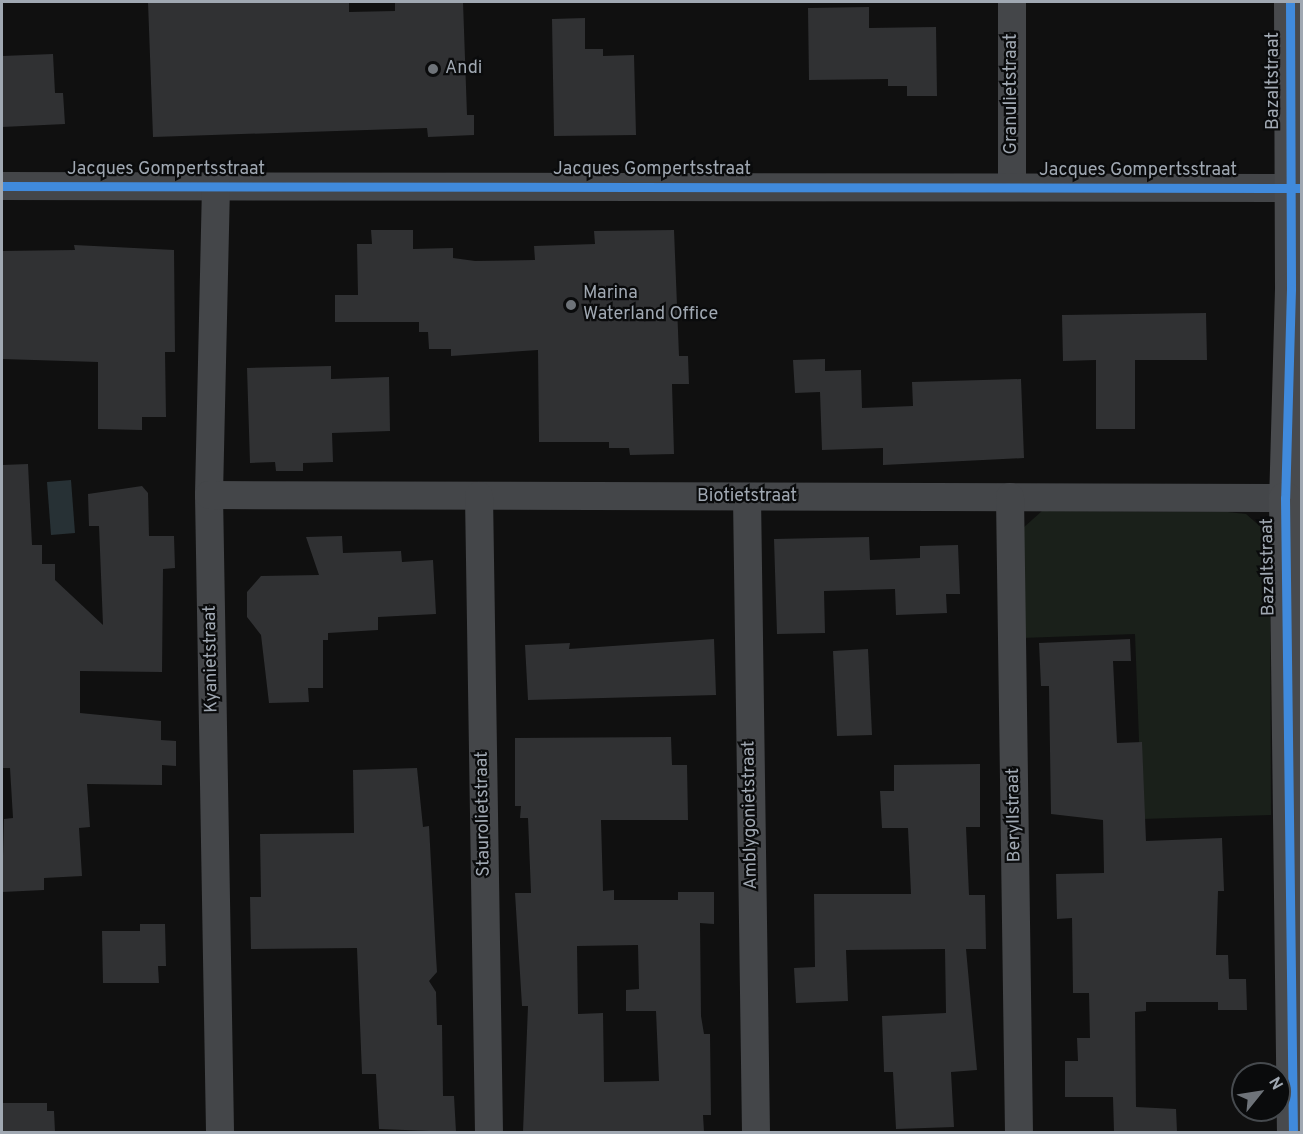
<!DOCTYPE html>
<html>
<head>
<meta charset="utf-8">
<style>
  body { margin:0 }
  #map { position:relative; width:1303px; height:1134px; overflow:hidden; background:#101010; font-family:Overpass,sans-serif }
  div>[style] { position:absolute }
  .green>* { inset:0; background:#1a201a }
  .water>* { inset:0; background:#273135 }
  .building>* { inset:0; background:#303133 }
  .street>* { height:28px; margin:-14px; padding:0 14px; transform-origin:14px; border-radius:14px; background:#444649 }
  .secondary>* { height:33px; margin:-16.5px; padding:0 16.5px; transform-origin:16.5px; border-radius:16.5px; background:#484a4d }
  .cycleway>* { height:9px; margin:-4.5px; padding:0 4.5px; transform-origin:4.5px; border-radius:4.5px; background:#408adc }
  .dots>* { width:16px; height:16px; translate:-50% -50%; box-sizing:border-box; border:3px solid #0a0b0c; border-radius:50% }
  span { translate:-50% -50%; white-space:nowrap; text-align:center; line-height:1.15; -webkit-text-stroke:4.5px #0a0b0c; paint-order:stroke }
  .poi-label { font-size:18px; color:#a0a8b2 }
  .left { translate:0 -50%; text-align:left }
  .street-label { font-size:18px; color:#a0a8b2 }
  .frame { position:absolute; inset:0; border:3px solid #a0a8b2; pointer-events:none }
  .north { position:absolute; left:1231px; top:1062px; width:60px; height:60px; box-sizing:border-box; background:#0a0b0c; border:2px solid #464a4e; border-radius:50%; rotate:60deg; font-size:16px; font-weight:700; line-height:24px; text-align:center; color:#a0a8b2 }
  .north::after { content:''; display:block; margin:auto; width:21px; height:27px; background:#6e7379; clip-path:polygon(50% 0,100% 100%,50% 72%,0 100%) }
</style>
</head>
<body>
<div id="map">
  <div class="green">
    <i style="clip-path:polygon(1042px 511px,1228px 512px,1246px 514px,1262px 528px,1270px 544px,1271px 815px,1142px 819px,1135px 634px,1021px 638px,1023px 528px)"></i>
  </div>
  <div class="water">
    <i style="clip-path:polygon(71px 480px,75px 533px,51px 535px,47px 482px)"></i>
  </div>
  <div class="building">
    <i style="clip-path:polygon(148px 2px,349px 2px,349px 12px,395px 11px,395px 2px,463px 2px,467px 115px,474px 115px,474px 135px,428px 137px,427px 128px,153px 137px)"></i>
    <i style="clip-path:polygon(869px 7px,869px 28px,936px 27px,937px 96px,907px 96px,907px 86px,888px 86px,888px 79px,809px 80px,808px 8px)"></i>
    <i style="clip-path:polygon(585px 18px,585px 49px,603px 49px,603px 56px,634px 55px,636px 135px,554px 136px,552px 19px)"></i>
    <i style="clip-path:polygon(53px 54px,55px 93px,63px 93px,65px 124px,2px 127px,2px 56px)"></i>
    <i style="clip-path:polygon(371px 230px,413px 230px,413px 249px,453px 248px,453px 258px,475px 261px,535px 260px,534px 246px,595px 244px,594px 231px,674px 230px,679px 356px,688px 356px,689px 384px,672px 384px,674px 454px,630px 455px,629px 448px,609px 448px,609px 442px,539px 442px,538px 350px,451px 356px,451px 349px,429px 349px,428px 332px,419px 332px,419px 322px,335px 322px,335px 295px,358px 295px,357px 244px,372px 244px)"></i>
    <i style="clip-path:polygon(74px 245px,174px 250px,175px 352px,165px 352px,166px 417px,142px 417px,142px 430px,98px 429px,98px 362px,2px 359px,2px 251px,75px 250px)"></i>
    <i style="clip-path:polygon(1206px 313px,1207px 360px,1135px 360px,1135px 429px,1096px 429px,1096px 360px,1063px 361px,1062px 315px)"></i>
    <i style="clip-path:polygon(825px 359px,825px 371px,861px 370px,862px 408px,913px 406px,912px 382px,1021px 379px,1024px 458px,883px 465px,883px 448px,822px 450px,820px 392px,795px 393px,793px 360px)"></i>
    <i style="clip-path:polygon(331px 366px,331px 379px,389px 377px,390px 431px,332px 433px,333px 462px,303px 463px,303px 471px,276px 471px,275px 462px,250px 463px,247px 368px)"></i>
    <i style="clip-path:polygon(28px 464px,32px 545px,42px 545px,42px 564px,55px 564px,55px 580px,103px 625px,99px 526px,89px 526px,88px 494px,142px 486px,148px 493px,149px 536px,174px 536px,175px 568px,163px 569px,162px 672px,80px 671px,80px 713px,161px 721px,161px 740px,176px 741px,176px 766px,162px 765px,162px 785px,87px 784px,90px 827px,79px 828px,82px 876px,44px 878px,44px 890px,2px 892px,4px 819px,13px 818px,10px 768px,2px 768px,2px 465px)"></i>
    <i style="clip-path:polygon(342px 536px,343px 553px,401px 551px,402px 562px,433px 560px,436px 614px,378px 617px,378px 630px,328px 633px,328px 640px,323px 640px,323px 688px,308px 688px,309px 702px,269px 703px,261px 635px,247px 617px,247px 592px,261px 576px,319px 575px,306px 537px)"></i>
    <i style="clip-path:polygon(869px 537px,870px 560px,920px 558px,920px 546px,958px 545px,960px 594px,946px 594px,947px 613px,896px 615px,895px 589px,824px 591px,825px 633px,777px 634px,774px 539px)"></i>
    <i style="clip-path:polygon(714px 639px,716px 695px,528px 700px,525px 645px,570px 643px,569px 649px)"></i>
    <i style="clip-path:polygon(1130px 639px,1131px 661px,1113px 661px,1117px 743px,1142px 742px,1146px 841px,1222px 838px,1224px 891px,1218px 891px,1216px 955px,1228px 955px,1229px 979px,1246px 979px,1247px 1010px,1218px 1010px,1218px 1002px,1146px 1002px,1146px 1011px,1135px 1012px,1136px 1107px,1176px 1109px,1177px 1132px,1114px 1132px,1113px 1097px,1065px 1097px,1065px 1061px,1078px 1061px,1077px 1038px,1090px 1038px,1089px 993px,1073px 993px,1072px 918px,1057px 919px,1056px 874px,1104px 873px,1103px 820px,1051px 814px,1049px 686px,1041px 686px,1039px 643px)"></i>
    <i style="clip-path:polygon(868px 649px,872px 735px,837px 736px,833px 651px)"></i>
    <i style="clip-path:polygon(evenodd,671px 737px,672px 765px,687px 765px,688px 820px,601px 820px,603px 891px,614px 890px,614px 900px,678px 900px,678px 892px,714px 892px,714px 924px,700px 923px,701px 1016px,704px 1034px,710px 1034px,711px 1115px,703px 1115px,704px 1132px,523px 1132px,528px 1006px,522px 1006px,515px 893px,531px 893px,528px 818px,520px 818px,521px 806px,515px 806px,515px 738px,671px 737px,638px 945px,639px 989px,626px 990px,626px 1011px,656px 1011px,659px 1081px,604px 1082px,603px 1013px,578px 1014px,577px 946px,638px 945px)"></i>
    <i style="clip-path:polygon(980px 764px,980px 827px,966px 827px,969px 895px,985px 895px,986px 949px,966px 949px,977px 1070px,951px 1072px,954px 1127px,896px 1129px,893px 1072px,884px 1072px,882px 1016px,946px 1013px,945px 949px,846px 950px,848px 1001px,796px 1003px,794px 968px,815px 967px,814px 894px,911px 894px,908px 828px,882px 828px,880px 791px,894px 791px,894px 765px)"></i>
    <i style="clip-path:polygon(417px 768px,423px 827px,429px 826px,436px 956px,437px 972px,429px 981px,436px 992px,437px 1025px,442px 1025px,443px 1096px,454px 1096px,456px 1132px,379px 1129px,376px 1074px,362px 1074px,357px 948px,251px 949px,250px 897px,261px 897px,260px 834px,354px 833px,353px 770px)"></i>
    <i style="clip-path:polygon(140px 924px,165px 924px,166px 966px,158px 966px,159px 983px,103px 983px,102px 931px,140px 931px)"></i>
    <i style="clip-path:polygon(2px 1103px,47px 1103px,47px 1111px,54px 1111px,55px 1132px,2px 1132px)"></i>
  </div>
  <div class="street">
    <i style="left:1012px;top:2px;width:185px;rotate:90deg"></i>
    <i style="left:2px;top:186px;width:1300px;rotate:0.09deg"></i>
    <i style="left:216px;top:186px;width:309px;rotate:91.3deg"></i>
    <i style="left:209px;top:495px;width:637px;rotate:89.01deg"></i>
    <i style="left:209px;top:495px;width:1076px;rotate:0.16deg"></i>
    <i style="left:479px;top:496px;width:636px;rotate:89.1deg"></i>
    <i style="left:747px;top:497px;width:635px;rotate:89.19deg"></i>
    <i style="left:1010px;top:497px;width:635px;rotate:89.19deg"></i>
  </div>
  <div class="secondary">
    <i style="left:1290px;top:2px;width:287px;rotate:89.8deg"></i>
    <i style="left:1291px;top:289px;width:209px;rotate:91.6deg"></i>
    <i style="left:1285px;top:498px;width:634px;rotate:89.28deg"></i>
  </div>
  <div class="cycleway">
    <i style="left:1290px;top:2px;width:287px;rotate:89.8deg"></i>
    <i style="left:1291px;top:289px;width:209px;rotate:91.6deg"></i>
    <i style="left:1285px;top:498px;width:634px;rotate:89.28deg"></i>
    <i style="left:2px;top:186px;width:1300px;rotate:0.09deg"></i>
  </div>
  <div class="dots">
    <i style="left:433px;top:69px;background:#6e7379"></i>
    <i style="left:571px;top:305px;background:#6e7379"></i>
  </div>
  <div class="poi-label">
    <span class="left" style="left:445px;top:69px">Andi</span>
    <span class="left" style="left:583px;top:305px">Marina<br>Waterland Office</span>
  </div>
  <div class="street-label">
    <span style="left:1274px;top:81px;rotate:-90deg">Bazaltstraat</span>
    <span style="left:1012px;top:94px;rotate:-90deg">Granulietstraat</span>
    <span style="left:166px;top:170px">Jacques Gompertsstraat</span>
    <span style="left:652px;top:170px">Jacques Gompertsstraat</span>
    <span style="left:1138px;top:171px">Jacques Gompertsstraat</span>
    <span style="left:747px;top:497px">Biotietstraat</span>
    <span style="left:1269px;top:567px;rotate:-91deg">Bazaltstraat</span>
    <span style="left:212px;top:659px;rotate:-91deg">Kyanietstraat</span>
    <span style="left:484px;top:814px;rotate:-91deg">Staurolietstraat</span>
    <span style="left:751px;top:815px;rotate:-91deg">Amblygonietstraat</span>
    <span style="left:1015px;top:815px;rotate:-91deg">Beryllstraat</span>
  </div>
  <div class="frame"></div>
  <div class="north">N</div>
</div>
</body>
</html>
